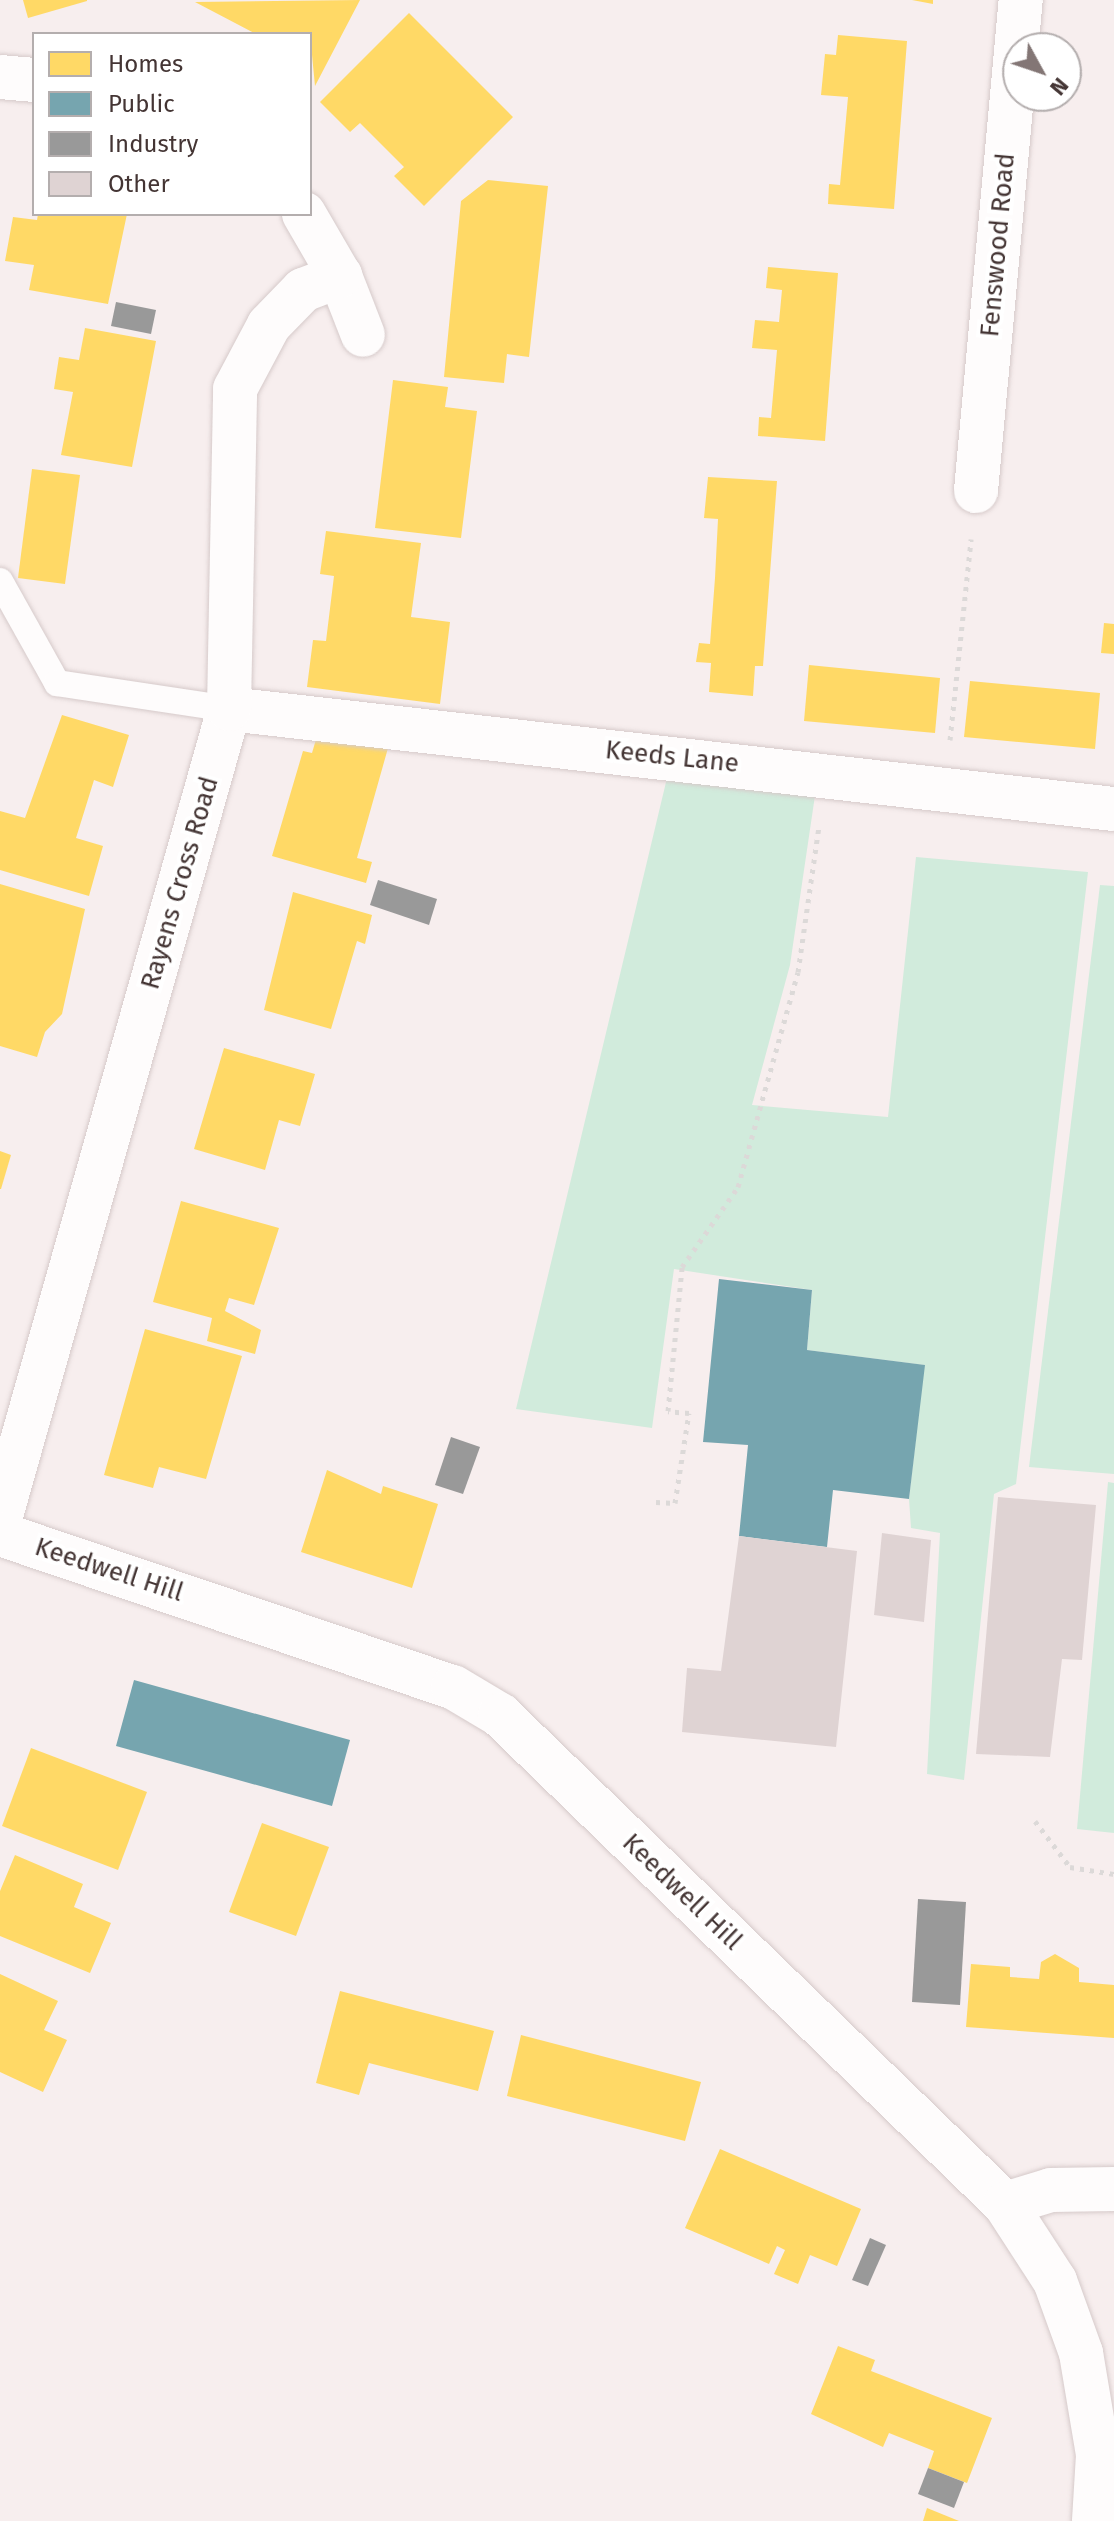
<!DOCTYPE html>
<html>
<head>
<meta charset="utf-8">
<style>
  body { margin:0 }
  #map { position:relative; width:1114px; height:2521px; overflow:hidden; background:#f7eeee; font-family:"Fira Sans",sans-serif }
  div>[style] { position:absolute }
  .green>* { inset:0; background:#d1ebdc }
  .homes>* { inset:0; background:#ffd966 }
  .public>* { inset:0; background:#76a5af }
  .industry>* { inset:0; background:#999 }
  .building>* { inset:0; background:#dfd3d3 }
  .path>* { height:5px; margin-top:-2.5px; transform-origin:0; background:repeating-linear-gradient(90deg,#dcd9d8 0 4px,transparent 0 10px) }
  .roads { filter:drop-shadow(0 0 2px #d6caca) drop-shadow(0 0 2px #d6caca) }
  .service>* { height:26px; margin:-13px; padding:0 13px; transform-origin:13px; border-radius:13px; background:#fefcfc }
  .minor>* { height:44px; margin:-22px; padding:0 22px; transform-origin:22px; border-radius:22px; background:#fefcfc }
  span { translate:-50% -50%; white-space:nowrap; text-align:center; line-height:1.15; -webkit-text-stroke:8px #fff; paint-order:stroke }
  .street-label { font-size:26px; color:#443534 }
  .legend { position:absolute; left:32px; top:32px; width:280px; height:184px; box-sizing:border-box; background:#fff; border:2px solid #b4aeae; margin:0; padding:10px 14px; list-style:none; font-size:24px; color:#443534 }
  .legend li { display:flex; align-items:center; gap:16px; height:40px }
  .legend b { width:40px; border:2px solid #b4aeae }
  .north { position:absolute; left:1002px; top:32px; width:80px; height:80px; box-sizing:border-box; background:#fff; border:2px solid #b4aeae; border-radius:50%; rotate:130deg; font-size:22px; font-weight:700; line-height:32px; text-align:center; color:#443534 }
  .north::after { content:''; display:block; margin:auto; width:28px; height:36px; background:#837675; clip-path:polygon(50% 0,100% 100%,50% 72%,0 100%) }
</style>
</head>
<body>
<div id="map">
  <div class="green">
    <i style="clip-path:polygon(667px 778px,817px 782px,790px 965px,752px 1105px,888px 1117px,916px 857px,1088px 872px,1016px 1484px,994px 1494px,964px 1780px,927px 1774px,940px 1533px,911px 1528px,909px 1499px,924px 1365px,807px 1350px,812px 1290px,674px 1269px,652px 1428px,516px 1409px)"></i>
    <i style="clip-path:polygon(1100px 885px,1114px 886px,1114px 1474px,1029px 1467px)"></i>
    <i style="clip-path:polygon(1108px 1482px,1114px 1483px,1114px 1833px,1077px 1829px)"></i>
  </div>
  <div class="homes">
    <i style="clip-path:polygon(23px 0,87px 0,87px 1px,28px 18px)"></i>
    <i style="clip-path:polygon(360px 0,315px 86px,310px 34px,256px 34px,195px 2px)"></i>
    <i style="clip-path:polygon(912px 0,933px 0,933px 4px)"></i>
    <i style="clip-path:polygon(409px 13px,513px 117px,424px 206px,394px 176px,404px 167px,360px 123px,350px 132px,320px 102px)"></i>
    <i style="clip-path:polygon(838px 35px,907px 41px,894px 209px,828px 204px,829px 184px,840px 185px,848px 97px,821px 95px,825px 54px,836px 55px)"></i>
    <i style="clip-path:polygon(488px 180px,548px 186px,529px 357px,507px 354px,504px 383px,444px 377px,461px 201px)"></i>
    <i style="clip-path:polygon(38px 214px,127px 214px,108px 304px,29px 290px,34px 265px,5px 261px,13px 217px,37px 220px)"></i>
    <i style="clip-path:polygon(768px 267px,838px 273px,825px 441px,758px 436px,759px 417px,771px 418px,777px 350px,752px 348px,755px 320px,779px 322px,782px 290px,766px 288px)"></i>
    <i style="clip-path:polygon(85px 328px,156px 341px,132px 467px,61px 455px,73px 392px,54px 389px,59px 357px,79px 360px)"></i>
    <i style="clip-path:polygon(393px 380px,448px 387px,445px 407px,477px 411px,461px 538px,375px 528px)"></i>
    <i style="clip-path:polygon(32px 469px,80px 475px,65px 584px,18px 578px)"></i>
    <i style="clip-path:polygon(708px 477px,777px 481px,763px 666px,755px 666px,753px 696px,709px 692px,711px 663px,696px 662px,699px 643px,710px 644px,715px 578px,718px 519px,704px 518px)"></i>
    <i style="clip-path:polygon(326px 531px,421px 543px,411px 617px,450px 622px,440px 704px,307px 687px,313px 640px,326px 641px,334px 576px,320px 574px)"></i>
    <i style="clip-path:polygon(1104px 623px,1114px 624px,1114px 654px,1101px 653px)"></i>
    <i style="clip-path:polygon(809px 665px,940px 678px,935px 733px,804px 721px)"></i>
    <i style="clip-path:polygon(970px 681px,1100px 693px,1095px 749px,964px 737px)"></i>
    <i style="clip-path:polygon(62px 715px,129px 735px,113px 787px,94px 780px,76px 838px,103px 846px,89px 896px,0 870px,0 811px,25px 818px)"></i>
    <i style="clip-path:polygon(317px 736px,388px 748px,357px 858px,372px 862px,366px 883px,272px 856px,303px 751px,312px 753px)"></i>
    <i style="clip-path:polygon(0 884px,85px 909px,62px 1014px,45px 1032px,37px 1057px,0 1046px)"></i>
    <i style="clip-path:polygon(293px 892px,372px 915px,365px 944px,357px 941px,331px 1029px,264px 1010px)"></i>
    <i style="clip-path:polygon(224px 1048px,315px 1074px,300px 1126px,279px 1120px,265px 1170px,194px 1149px)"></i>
    <i style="clip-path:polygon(0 1151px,11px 1155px,1px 1189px,0 1189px)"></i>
    <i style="clip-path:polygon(181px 1201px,279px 1228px,254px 1305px,229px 1298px,225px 1311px,261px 1330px,255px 1354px,207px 1341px,212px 1318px,153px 1302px)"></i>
    <i style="clip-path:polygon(145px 1329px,242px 1356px,206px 1479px,159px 1467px,153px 1488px,104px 1475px)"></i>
    <i style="clip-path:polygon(327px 1470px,381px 1494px,383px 1486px,438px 1504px,412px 1588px,301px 1552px)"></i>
    <i style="clip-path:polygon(31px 1748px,147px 1792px,118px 1870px,2px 1826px)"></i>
    <i style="clip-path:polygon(262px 1823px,329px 1847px,296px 1936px,229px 1912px)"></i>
    <i style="clip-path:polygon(15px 1855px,83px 1884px,74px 1907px,111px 1923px,90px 1973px,0 1936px,0 1891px)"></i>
    <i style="clip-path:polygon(1055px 1954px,1079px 1968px,1079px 1982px,1114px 1985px,1114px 2038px,966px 2027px,971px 1964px,1010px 1967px,1010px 1977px,1039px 1979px,1041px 1962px)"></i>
    <i style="clip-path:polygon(0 1974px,58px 2001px,44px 2030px,67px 2040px,43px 2092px,0 2072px)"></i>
    <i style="clip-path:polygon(340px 1991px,494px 2031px,478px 2091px,369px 2063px,359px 2095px,316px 2083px)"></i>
    <i style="clip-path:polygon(521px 2035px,701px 2082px,685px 2141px,507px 2096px)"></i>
    <i style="clip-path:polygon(720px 2149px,861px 2209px,837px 2266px,810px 2255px,798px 2284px,774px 2274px,785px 2250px,777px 2246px,769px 2264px,685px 2228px)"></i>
    <i style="clip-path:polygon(838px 2346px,875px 2360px,871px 2371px,992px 2418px,967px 2483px,928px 2468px,934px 2451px,889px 2433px,883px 2447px,811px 2414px)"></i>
    <i style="clip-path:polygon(927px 2508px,959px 2521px,923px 2521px)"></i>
  </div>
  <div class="public">
    <i style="clip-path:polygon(719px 1279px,812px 1290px,807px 1350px,925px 1365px,909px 1499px,833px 1490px,827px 1547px,739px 1536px,748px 1445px,703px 1442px)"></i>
    <i style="clip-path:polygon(134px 1680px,350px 1740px,332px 1806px,116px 1746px)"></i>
  </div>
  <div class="industry">
    <i style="clip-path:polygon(116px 302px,156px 310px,151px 334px,111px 326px)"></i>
    <i style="clip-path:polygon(378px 880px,437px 899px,429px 925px,370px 905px)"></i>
    <i style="clip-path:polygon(451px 1437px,480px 1447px,463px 1494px,435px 1485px)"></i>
    <i style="clip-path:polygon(918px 1899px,966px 1902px,960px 2005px,912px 2002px)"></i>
    <i style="clip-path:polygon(870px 2238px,886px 2245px,868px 2286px,852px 2280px)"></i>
    <i style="clip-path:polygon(928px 2468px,964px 2482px,954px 2508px,918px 2494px)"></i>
  </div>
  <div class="building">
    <i style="clip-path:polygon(998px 1497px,1096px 1505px,1082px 1660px,1062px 1659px,1050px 1757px,976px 1754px)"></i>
    <i style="clip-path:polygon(882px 1533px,931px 1540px,924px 1622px,874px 1615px)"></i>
    <i style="clip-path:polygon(739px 1536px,857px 1551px,836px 1747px,682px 1732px,687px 1668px,721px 1671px)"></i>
  </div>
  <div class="path">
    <i style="left:950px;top:740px;width:202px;rotate:-84deg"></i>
    <i style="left:656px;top:1502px;width:19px;rotate:3deg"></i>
    <i style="left:675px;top:1503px;width:91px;rotate:-81.2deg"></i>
    <i style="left:689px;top:1413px;width:21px;rotate:-175deg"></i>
    <i style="left:668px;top:1411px;width:145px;rotate:-84.4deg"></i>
    <i style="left:682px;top:1267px;width:98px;rotate:-55deg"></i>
    <i style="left:738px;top:1187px;width:223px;rotate:-74.4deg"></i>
    <i style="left:798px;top:972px;width:148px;rotate:-81.8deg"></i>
    <i style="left:1035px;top:1821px;width:58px;rotate:52.7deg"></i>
    <i style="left:1070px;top:1867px;width:45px;rotate:9deg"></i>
  </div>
  <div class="roads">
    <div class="service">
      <i style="left:0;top:581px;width:117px;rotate:60.8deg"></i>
      <i style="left:57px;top:683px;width:174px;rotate:8.6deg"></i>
    </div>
    <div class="minor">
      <i style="left:0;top:77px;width:34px;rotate:5deg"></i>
      <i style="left:340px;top:276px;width:63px;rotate:68.7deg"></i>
      <i style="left:976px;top:491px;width:493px;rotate:-84.8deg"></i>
      <i style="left:229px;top:709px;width:891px;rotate:6.45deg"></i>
      <i style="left:0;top:1519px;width:842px;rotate:-74.21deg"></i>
      <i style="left:229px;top:709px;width:320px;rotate:-88.9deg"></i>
      <i style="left:235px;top:389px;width:72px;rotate:-62deg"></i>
      <i style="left:269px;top:325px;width:49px;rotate:-45.8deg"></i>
      <i style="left:303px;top:290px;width:40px;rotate:-21deg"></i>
      <i style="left:340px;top:276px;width:72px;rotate:-120.1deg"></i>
      <i style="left:0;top:1534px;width:478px;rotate:18.7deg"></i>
      <i style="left:453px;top:1687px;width:55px;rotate:30.8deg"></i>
      <i style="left:500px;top:1715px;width:703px;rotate:44.08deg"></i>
      <i style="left:1005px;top:2204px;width:92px;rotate:57deg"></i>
      <i style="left:1055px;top:2281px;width:77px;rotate:70.1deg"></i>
      <i style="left:1081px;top:2353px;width:103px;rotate:80.5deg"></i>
      <i style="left:1098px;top:2455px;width:66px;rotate:93.5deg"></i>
      <i style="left:1005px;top:2204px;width:48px;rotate:-16.9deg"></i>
      <i style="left:1051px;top:2190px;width:63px;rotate:-0.9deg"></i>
    </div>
  </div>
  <div class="street-label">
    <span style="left:998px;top:245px;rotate:-85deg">Fenswood Road</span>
    <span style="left:672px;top:757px;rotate:6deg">Keeds Lane</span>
    <span style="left:180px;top:883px;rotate:-74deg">Rayens Cross Road</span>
    <span style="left:109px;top:1570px;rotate:18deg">Keedwell Hill</span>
    <span style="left:682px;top:1892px;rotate:44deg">Keedwell Hill</span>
  </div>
  <ul class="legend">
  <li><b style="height:22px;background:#ffd966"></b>Homes</li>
  <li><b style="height:22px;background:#76a5af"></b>Public</li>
  <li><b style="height:22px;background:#999"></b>Industry</li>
  <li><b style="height:22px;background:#dfd3d3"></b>Other</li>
  </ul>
  <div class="north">N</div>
</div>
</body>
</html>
